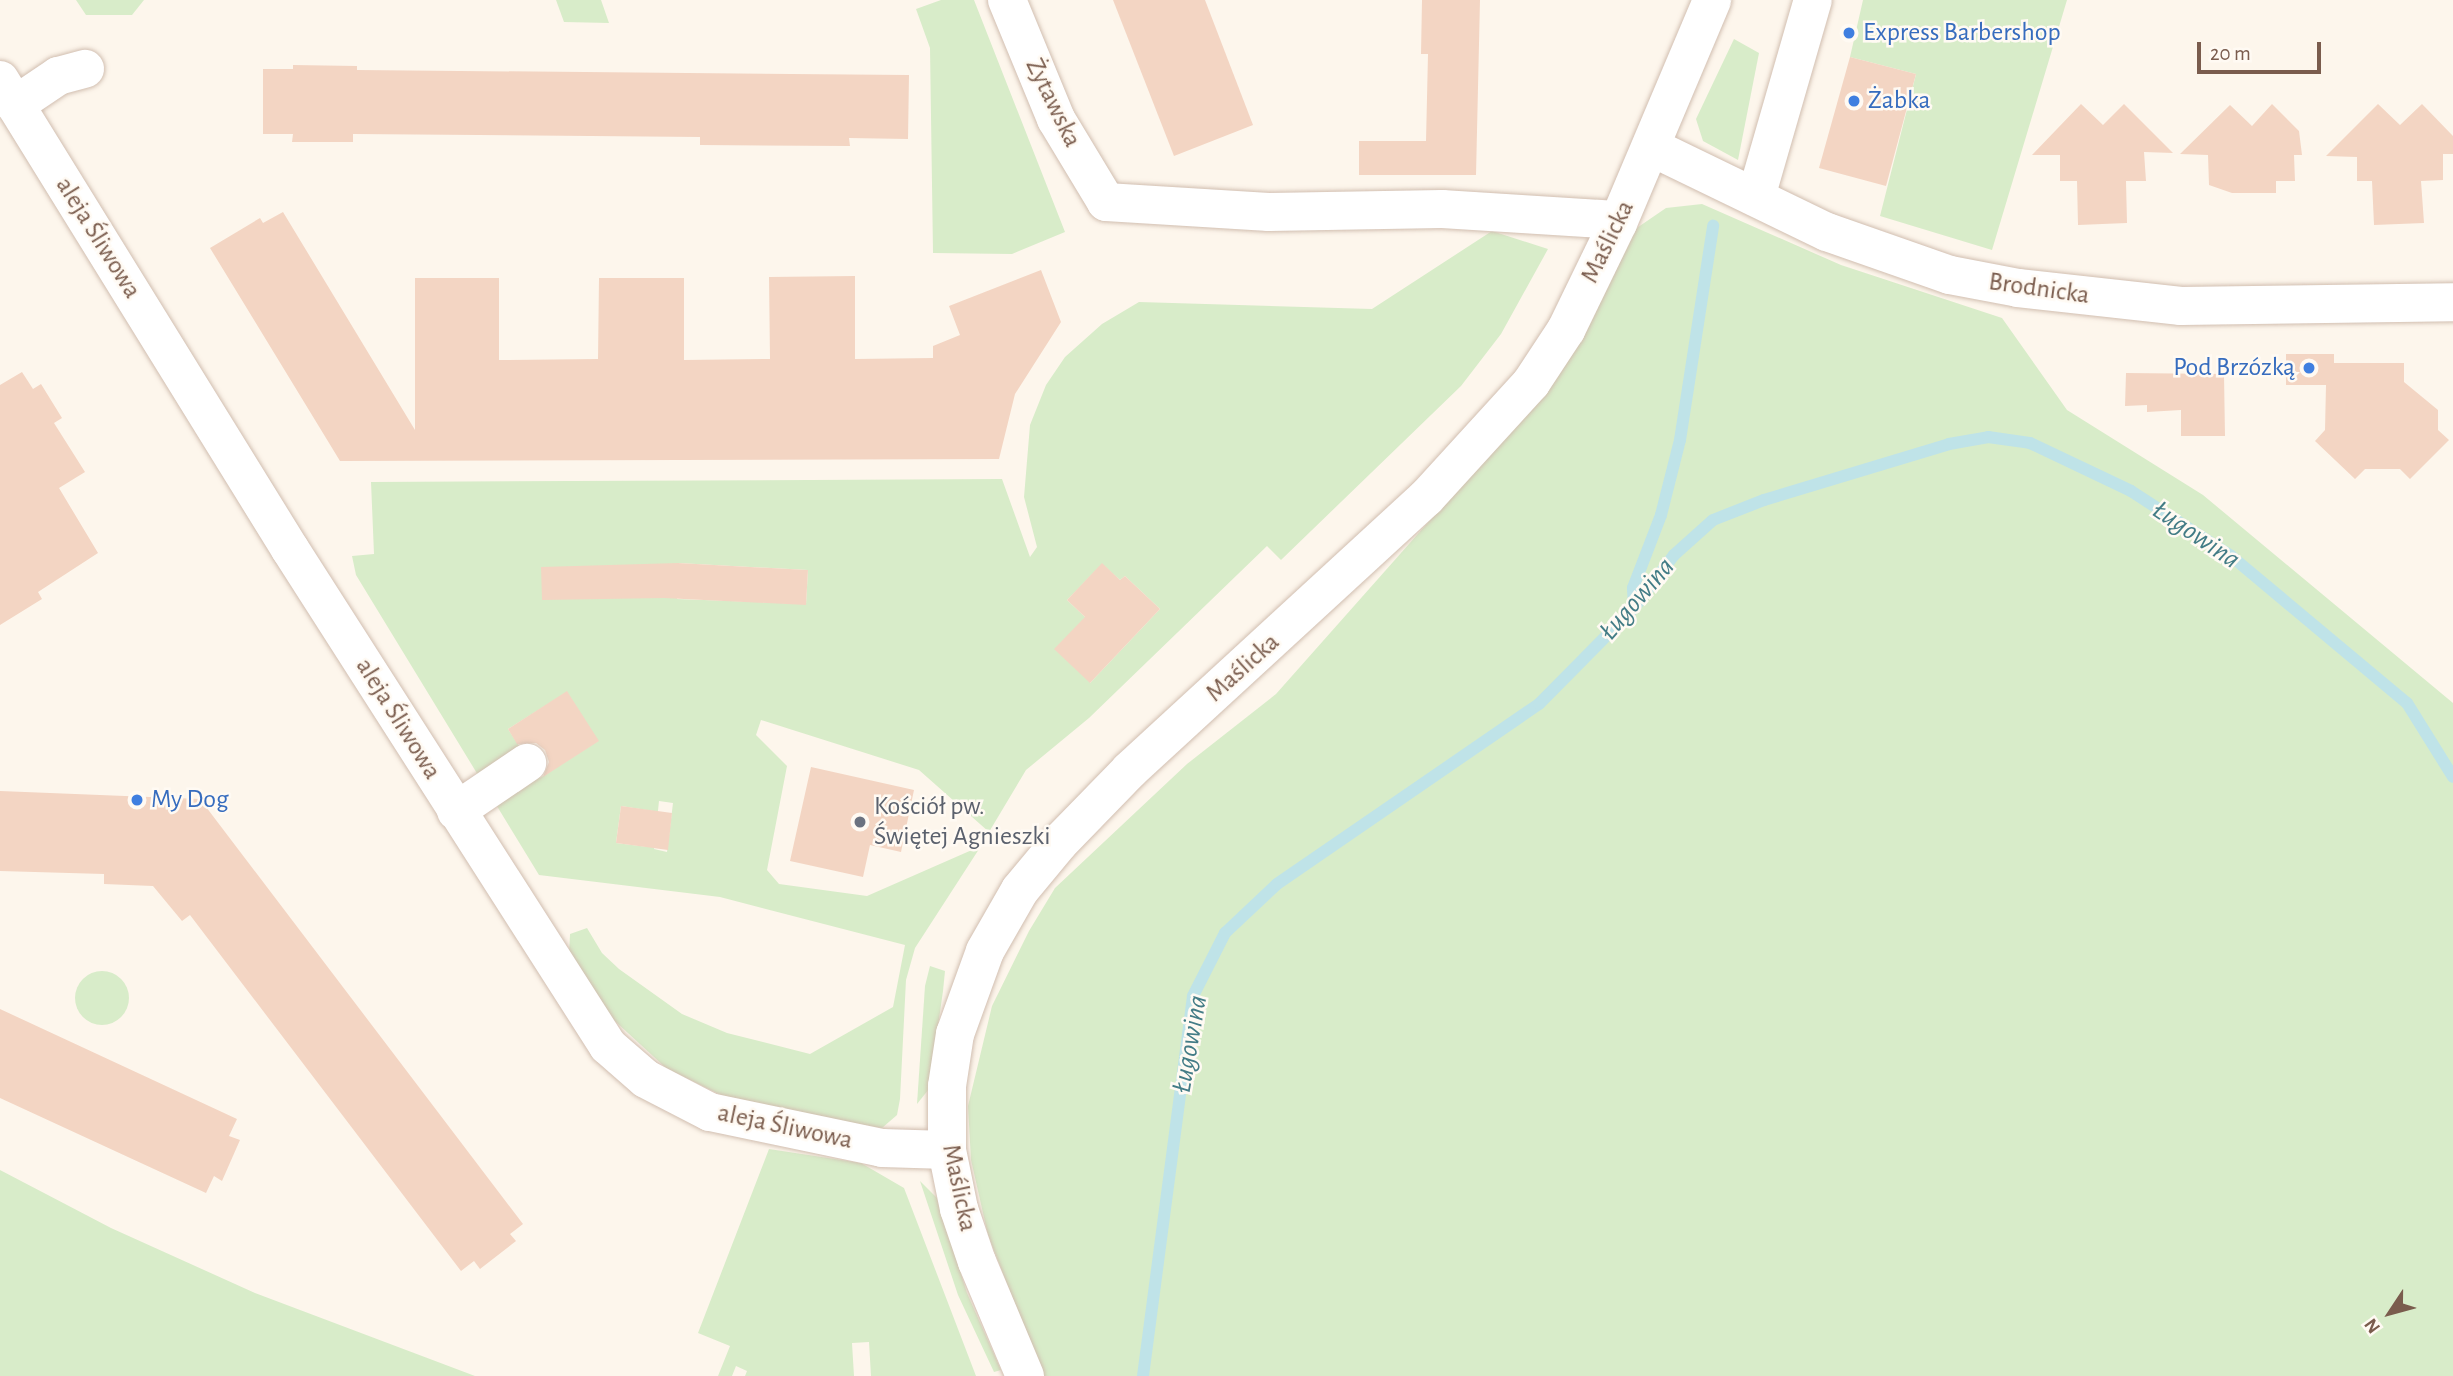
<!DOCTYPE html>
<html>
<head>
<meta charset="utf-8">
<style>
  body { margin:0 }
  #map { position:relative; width:2453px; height:1376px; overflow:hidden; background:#fdf6ec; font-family:"Alegreya Sans",sans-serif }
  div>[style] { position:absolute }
  .green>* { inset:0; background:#d8ecc9 }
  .round { border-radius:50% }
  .stream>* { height:12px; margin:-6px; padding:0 6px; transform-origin:6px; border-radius:6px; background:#bfe3e8 }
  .building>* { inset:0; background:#f3d5c3 }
  .roads { filter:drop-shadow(0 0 2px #d1beb0) drop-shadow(0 0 2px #d1beb0) }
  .minor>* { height:38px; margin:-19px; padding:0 19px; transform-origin:19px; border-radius:19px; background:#fff }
  .dots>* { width:19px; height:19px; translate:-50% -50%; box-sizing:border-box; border:4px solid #fffaf3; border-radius:50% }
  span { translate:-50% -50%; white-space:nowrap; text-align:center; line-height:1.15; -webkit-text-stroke:5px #fffaf3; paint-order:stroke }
  .shop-label { font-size:26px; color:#366cbe }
  .left { translate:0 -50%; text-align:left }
  .right { translate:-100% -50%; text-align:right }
  .street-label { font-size:26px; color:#7a5c4d }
  .worship-label { font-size:26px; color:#5b616d }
  .water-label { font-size:28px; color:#437c86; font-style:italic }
  .north { position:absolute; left:2355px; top:1278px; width:70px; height:70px; -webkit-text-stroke:5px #fffaf3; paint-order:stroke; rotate:234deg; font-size:19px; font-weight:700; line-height:28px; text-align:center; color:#7a5c4d }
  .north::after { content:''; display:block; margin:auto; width:24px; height:32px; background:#7a5c4d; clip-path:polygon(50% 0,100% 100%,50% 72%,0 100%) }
  .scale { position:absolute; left:2197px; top:42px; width:124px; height:32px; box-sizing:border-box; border:4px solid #7a5c4d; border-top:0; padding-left:9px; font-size:21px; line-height:24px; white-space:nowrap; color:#7a5c4d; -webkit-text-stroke:5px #fffaf3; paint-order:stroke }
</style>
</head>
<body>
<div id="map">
  <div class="green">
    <i style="clip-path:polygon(76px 0,144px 0,132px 15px,86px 15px)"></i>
    <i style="clip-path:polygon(556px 0,601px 0,609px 23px,564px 22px)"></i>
    <i style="clip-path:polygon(941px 0,974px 0,1065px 232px,1012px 254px,933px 253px,930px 48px,916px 9px)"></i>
    <i style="clip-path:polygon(1863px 0,2067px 0,1992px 250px,1880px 216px,1916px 74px,1850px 57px)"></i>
    <i style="clip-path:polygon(1734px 39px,1759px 53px,1738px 160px,1703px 141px,1696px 119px)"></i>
    <i style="clip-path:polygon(1702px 204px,1841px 265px,2002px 318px,2067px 410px,2203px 495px,2453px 703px,2453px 1376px,1043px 1376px,988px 1235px,971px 1160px,968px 1106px,992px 1006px,1029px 931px,1055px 888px,1187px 764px,1276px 694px,1557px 377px,1628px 234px,1666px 208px)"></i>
    <i style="clip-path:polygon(evenodd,1492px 231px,1548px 249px,1501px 334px,1461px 386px,1281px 560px,1267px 546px,1089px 718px,1026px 770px,989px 832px,919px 770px,761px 720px,756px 735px,787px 766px,767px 870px,779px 884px,867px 896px,981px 846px,915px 948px,906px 980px,900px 1099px,897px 1115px,882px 1128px,787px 1113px,723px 1096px,666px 1068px,604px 1011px,569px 956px,570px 934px,587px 928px,602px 953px,619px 969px,682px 1014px,727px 1033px,810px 1054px,893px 1007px,905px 945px,720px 897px,539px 875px,356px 575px,352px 556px,374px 554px,371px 482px,1002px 479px,1030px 557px,1037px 547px,1024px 497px,1030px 425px,1046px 385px,1065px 357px,1102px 324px,1139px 302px,1372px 309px,1492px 231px,678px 563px,808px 570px,806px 604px,677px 599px,678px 563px,1492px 231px,1102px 564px,1120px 580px,1125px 576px,1160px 609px,1090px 683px,1085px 617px,1067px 600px,1102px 564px,1492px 231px,567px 692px,598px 741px,540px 778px,508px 729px,567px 692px,1492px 231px,659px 801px,673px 803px,667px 852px,654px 849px,659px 801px,1492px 231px,621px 806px,653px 811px,648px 847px,616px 843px,621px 806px)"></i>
    <i style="clip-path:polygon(930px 966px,945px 971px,943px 991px,929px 1089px,917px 1104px,925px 986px)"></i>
    <i class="round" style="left:75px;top:971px;width:54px;height:54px"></i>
    <i style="clip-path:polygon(769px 1149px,861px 1163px,904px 1188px,976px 1376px,871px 1376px,869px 1342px,852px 1343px,854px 1376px,745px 1376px,747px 1371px,736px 1366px,732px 1376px,718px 1376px,730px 1346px,698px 1333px)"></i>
    <i style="clip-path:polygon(0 1170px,111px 1228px,255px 1293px,475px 1376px,0 1376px)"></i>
    <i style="clip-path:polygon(920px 1181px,937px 1198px,967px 1293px,1001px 1370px,994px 1372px,958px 1295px)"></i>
  </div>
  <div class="stream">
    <i style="left:1634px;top:608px;width:20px;rotate:-93deg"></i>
    <i style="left:1633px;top:588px;width:78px;rotate:-69deg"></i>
    <i style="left:1661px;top:515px;width:77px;rotate:-75.8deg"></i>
    <i style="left:1680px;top:440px;width:217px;rotate:-81.2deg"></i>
    <i style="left:1143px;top:1376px;width:383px;rotate:-82.5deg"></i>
    <i style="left:1193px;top:996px;width:71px;rotate:-63.1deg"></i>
    <i style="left:1225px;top:933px;width:71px;rotate:-43.3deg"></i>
    <i style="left:1277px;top:884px;width:318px;rotate:-34.5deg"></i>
    <i style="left:1539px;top:704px;width:135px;rotate:-45.3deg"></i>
    <i style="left:1634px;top:608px;width:66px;rotate:-53deg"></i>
    <i style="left:1674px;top:555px;width:52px;rotate:-41.9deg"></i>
    <i style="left:1713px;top:520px;width:55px;rotate:-21.4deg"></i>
    <i style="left:1764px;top:500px;width:193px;rotate:-16.8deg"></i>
    <i style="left:1949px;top:444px;width:40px;rotate:-10deg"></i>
    <i style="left:1988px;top:437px;width:42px;rotate:8.1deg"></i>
    <i style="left:2030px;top:443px;width:112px;rotate:25.4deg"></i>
    <i style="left:2131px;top:491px;width:119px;rotate:33deg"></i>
    <i style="left:2231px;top:556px;width:229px;rotate:39.9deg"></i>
    <i style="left:2407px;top:703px;width:87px;rotate:58.1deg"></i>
  </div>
  <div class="building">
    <i style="clip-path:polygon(1113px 0,1205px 0,1253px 125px,1174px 156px)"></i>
    <i style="clip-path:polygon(1422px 0,1480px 0,1476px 175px,1359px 175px,1359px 141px,1426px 141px,1428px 54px,1421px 54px)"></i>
    <i style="clip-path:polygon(1850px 57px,1916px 74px,1886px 186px,1819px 168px)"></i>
    <i style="clip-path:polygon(293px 65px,357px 66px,357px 70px,909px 75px,908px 139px,849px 138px,850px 146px,700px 145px,700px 137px,353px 134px,353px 142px,292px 142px,293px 134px,263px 134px,263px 69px,293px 69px)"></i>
    <i style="clip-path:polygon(2081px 104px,2103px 125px,2124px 104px,2173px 153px,2144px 152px,2146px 181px,2126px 181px,2127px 223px,2078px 225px,2077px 181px,2060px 181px,2060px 155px,2032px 155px)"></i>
    <i style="clip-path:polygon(2272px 104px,2299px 131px,2302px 155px,2294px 155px,2295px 181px,2276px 181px,2276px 193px,2232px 193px,2209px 185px,2208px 155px,2180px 154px,2230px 105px,2252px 126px)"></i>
    <i style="clip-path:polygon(2378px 104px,2400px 125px,2422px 104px,2453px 136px,2453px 154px,2443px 154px,2443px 180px,2421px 181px,2424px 223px,2374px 225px,2372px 181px,2357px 181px,2357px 157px,2326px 156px)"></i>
    <i style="clip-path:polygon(283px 212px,415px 430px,415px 278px,499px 278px,499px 360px,598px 359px,599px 278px,684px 278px,684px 360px,770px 359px,769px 277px,855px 276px,855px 359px,933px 358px,933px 346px,960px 335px,949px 306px,1041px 270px,1061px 322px,1015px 394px,999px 459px,340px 461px,210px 248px,260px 218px,263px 223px)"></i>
    <i style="clip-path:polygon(2286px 354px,2334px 354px,2334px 363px,2404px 363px,2404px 382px,2438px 410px,2438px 430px,2449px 440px,2410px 479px,2400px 469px,2365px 469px,2355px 479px,2315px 441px,2325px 430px,2326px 385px,2286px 385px)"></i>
    <i style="clip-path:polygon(22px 372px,33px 389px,41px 384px,62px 418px,54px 423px,85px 472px,59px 488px,98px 553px,38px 592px,42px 599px,0 625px,0 385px)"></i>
    <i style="clip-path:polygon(2126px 373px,2224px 374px,2225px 436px,2181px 436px,2181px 410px,2147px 412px,2147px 405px,2125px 406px)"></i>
    <i style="clip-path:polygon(678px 563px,808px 570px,806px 605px,664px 598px,542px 600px,541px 567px)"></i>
    <i style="clip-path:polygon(1102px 563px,1120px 580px,1125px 576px,1160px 609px,1090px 683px,1054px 649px,1085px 617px,1067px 600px)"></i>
    <i style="clip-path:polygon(567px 691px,599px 741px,543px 777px,549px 762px,545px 750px,536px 743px,517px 744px,508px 729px)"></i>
    <i style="clip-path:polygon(811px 767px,914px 790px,901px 852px,870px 845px,863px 877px,790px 861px)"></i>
    <i style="clip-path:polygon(0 791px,200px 799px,523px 1224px,510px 1234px,516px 1241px,480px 1269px,474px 1261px,461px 1271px,190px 915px,182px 921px,153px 886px,104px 884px,104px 874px,0 871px)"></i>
    <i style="clip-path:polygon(621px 806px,672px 813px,668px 850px,616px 843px)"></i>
    <i style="clip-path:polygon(0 1009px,237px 1119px,229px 1136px,240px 1140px,222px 1181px,214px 1176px,206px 1193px,0 1098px)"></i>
  </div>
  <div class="roads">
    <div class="minor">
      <i style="left:1007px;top:0;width:129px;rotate:67.6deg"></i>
      <i style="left:1056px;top:119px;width:97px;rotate:58.9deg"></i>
      <i style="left:1106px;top:202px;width:163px;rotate:3.5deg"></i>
      <i style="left:1269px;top:212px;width:173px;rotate:-1deg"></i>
      <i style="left:1442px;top:209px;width:177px;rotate:3.6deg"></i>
      <i style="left:0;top:80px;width:551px;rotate:58.27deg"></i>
      <i style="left:290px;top:549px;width:590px;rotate:57.39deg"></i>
      <i style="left:608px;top:1046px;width:50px;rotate:41deg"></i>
      <i style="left:646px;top:1079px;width:72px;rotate:27.3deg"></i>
      <i style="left:710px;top:1112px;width:176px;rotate:11.8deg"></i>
      <i style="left:882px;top:1148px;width:65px;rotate:1.8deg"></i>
      <i style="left:15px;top:105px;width:52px;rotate:-34deg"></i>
      <i style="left:58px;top:76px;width:28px;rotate:-15deg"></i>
      <i style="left:1653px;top:148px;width:193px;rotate:25.8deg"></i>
      <i style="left:1827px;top:232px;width:130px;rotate:19.3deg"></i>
      <i style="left:1950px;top:275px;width:69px;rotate:10.8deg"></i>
      <i style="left:2018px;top:288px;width:164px;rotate:6.3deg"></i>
      <i style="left:2181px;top:306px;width:272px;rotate:-0.8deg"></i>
      <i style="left:1756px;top:197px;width:205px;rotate:-73.9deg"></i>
      <i style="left:456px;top:811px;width:86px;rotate:-34.1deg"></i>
      <i style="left:1025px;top:1376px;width:124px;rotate:-112.8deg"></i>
      <i style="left:977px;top:1262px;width:56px;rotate:-108.8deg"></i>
      <i style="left:959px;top:1209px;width:60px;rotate:-101.5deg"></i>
      <i style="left:947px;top:1150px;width:64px;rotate:-90deg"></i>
      <i style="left:947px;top:1086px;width:53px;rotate:-81.3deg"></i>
      <i style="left:955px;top:1034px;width:88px;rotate:-70.1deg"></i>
      <i style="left:985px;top:951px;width:70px;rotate:-60.2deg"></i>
      <i style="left:1020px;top:890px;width:61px;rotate:-50.3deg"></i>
      <i style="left:1059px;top:843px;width:102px;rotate:-45.8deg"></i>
      <i style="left:1130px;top:770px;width:402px;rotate:-42.6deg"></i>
      <i style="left:1426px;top:498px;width:156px;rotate:-47.6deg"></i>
      <i style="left:1531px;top:383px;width:64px;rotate:-56.6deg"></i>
      <i style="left:1566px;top:330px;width:119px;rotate:-64.1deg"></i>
      <i style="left:1618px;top:223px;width:242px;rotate:-67.1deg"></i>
    </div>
  </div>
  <div class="dots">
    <i style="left:1849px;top:33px;background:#3f7fe0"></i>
    <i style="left:1854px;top:101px;background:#3f7fe0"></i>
    <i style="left:2309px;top:368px;background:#3f7fe0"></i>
    <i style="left:137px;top:800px;background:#3f7fe0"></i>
    <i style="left:860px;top:822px;background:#6b7280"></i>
  </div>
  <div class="shop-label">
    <span class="left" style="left:1863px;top:33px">Express Barbershop</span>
    <span class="left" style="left:1868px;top:101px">Żabka</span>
    <span class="right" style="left:2295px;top:368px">Pod Brzózką</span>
    <span class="left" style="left:151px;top:800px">My Dog</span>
  </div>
  <div class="street-label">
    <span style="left:1053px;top:103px;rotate:64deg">Żytawska</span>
    <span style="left:98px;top:238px;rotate:58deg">aleja Śliwowa</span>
    <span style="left:1608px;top:242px;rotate:-64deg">Maślicka</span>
    <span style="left:2039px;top:289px;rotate:8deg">Brodnicka</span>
    <span style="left:1243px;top:668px;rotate:-42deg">Maślicka</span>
    <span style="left:398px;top:719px;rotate:58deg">aleja Śliwowa</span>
    <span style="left:785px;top:1127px;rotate:12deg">aleja Śliwowa</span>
    <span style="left:959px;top:1188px;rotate:78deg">Maślicka</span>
  </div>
  <div class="worship-label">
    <span class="left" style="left:874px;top:822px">Kościół pw.<br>Świętej Agnieszki</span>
  </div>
  <div class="water-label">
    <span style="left:2196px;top:535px;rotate:34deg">Ługowina</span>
    <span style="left:1637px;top:599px;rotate:-49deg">Ługowina</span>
    <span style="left:1190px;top:1044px;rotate:-80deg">Ługowina</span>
  </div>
  <div class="north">N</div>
  <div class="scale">20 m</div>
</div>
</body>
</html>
